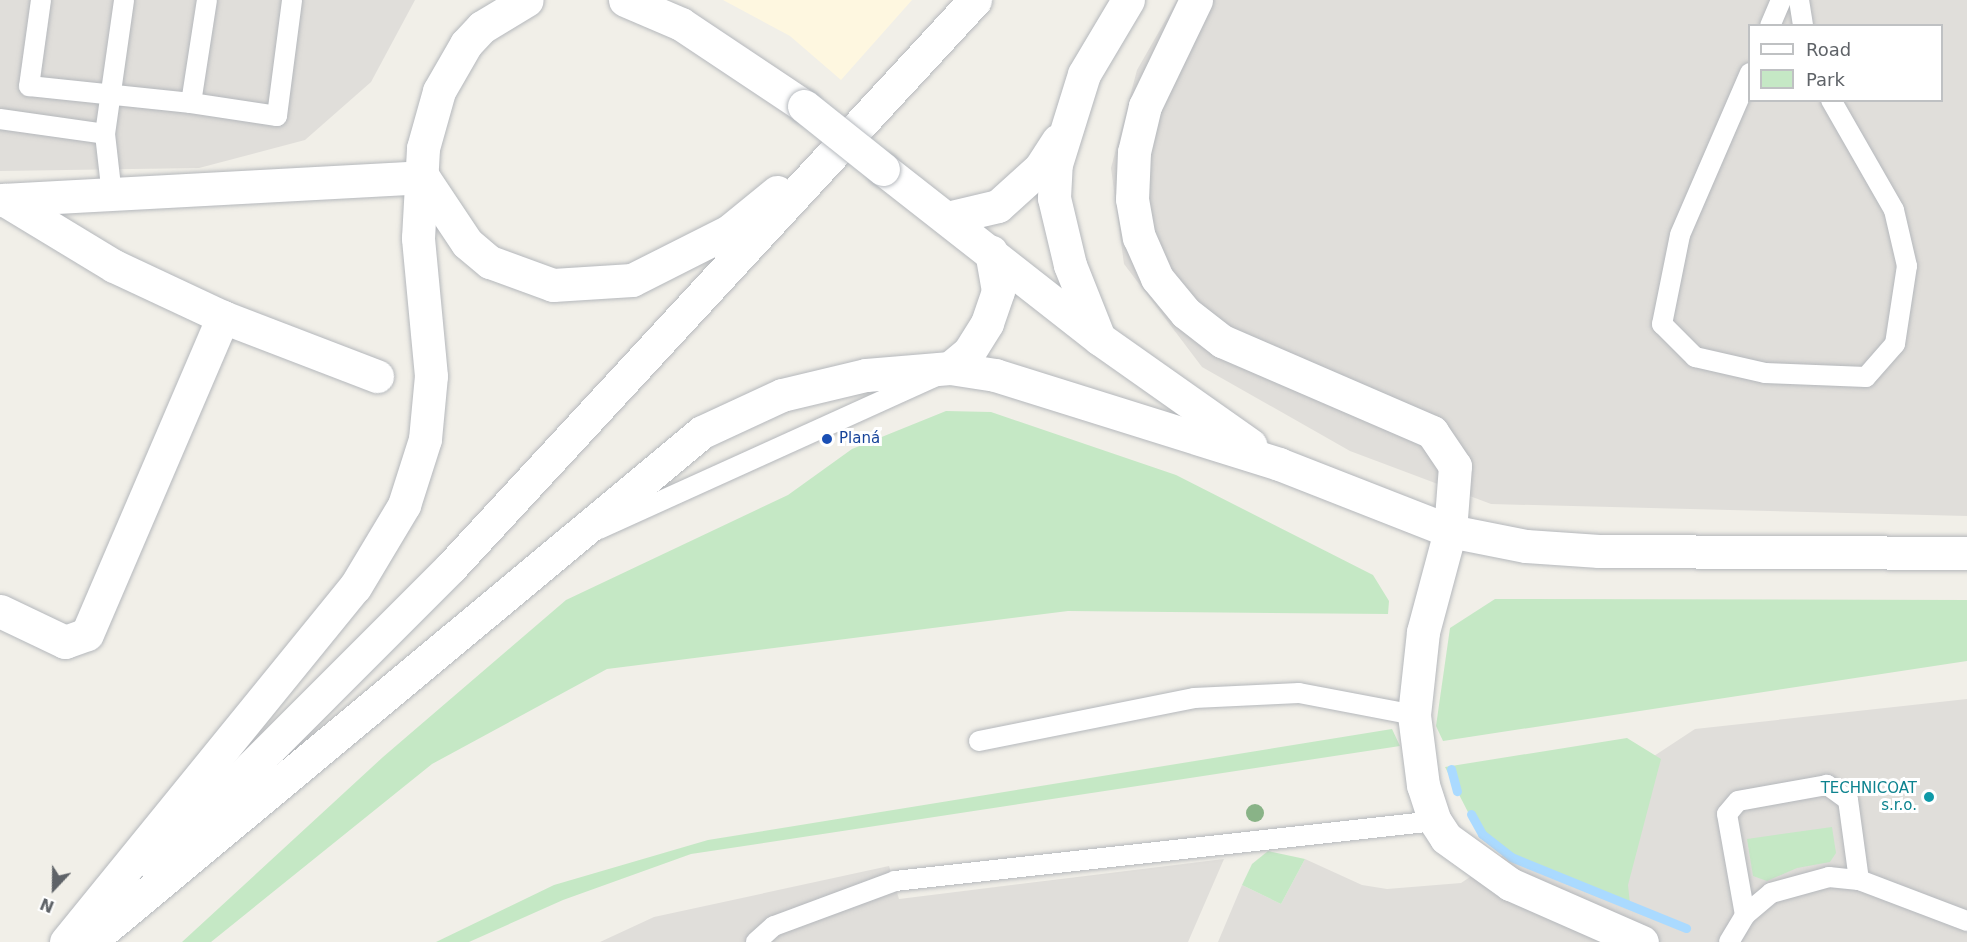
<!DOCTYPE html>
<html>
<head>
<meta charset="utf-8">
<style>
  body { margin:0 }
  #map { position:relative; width:1967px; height:942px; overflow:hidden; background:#f1efe8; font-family:"DejaVu Sans",sans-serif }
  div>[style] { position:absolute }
  .commercial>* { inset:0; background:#fef7e0 }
  .industrial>* { inset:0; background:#e0deda }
  .green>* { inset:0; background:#c5e8c5 }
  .stream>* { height:9px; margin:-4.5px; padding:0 4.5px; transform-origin:4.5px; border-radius:4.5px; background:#aadaff }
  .roads { filter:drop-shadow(0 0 2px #b5b8bc) drop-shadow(0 0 2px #b5b8bc) }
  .lane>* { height:20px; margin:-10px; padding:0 10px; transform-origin:10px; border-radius:10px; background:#fff }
  .street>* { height:33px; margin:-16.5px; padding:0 16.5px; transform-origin:16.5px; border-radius:16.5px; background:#fff }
  .secondary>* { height:33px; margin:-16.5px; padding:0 16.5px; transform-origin:16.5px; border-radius:16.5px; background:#fff }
  .bridges { filter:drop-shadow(0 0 2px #b6babf) drop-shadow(0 0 2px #b6babf) }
  .secondary-bridge>* { height:33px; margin:-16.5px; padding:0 16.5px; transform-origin:16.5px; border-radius:16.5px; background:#fff }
  .trees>* { width:18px; height:18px; margin:-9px; border-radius:50%; background:#89b387 }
  .dots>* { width:16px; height:16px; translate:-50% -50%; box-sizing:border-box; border:3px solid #fff; border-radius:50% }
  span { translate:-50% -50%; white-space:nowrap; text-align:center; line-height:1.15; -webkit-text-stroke:6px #fff; paint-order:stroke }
  .transit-label { font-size:15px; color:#164399 }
  .left { translate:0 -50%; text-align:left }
  .culture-label { font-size:15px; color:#0d838f }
  .right { translate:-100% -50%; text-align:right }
  .legend { position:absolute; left:1748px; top:24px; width:195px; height:78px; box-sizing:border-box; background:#fff; border:2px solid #bfc1c3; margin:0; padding:8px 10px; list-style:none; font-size:18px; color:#5f6368 }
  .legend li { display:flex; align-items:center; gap:12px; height:30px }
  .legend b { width:30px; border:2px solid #bfc1c3 }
  .north { position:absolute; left:24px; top:858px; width:60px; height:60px; -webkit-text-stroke:4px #fff; paint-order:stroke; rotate:202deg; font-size:16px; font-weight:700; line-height:24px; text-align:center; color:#5f6368 }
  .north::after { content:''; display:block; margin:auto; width:21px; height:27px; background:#5f6368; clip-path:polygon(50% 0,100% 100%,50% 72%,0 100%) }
</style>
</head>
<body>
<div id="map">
  <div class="commercial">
    <i style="clip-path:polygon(723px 0,912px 0,841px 80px,790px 36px)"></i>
  </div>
  <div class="industrial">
    <i style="clip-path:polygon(0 0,415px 0,371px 82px,305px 140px,199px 168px,0 171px)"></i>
    <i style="clip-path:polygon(evenodd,1177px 0,1967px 0,1967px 516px,1491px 504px,1350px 451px,1202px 367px,1124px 264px,1111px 168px,1137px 70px,1177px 0,1750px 26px,1942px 26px,1942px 100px,1750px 100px,1750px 26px)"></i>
    <i style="clip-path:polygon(1967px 699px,1967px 942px,1218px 942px,1242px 885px,1281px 904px,1305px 859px,1362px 885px,1387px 889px,1461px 883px,1695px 729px)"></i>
    <i style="clip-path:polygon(1224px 859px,1188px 942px,600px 942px,654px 917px,889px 866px,899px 899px)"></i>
  </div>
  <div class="green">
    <i style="clip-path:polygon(946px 411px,991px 412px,1176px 475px,1373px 575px,1389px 601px,1388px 614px,1068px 611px,607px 669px,432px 764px,211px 942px,182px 942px,383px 757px,566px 600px,788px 495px,852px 449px)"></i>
    <i style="clip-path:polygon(1495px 599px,1967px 600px,1967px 661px,1443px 741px,1436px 726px,1450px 628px)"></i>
    <i style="clip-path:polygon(1392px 729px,1400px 746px,691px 854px,563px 900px,469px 942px,436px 942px,554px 885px,708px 840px)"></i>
    <i style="clip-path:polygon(1627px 738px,1661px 759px,1628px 885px,1630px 904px,1500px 849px,1472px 820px,1445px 767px)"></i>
    <i style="clip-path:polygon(1832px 827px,1836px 853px,1830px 862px,1797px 868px,1767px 881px,1753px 876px,1747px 839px)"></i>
    <i style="clip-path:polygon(1268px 851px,1305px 859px,1281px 904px,1242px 885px,1252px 864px)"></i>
  </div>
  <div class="stream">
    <i style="left:1451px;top:769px;width:23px;rotate:75deg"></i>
    <i style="left:1471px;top:814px;width:23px;rotate:61deg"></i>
    <i style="left:1482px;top:834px;width:37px;rotate:38deg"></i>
    <i style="left:1511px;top:857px;width:189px;rotate:22.1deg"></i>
  </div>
  <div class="roads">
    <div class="lane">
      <i style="left:41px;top:0;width:87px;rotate:97.9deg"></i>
      <i style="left:29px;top:86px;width:163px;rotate:6deg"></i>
      <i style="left:191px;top:103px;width:104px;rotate:-81.2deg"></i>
      <i style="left:1799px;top:0;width:26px;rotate:81deg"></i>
      <i style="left:1770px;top:26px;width:28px;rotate:-67deg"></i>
      <i style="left:1750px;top:73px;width:176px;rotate:113.4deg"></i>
      <i style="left:1680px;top:235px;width:91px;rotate:101.4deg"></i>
      <i style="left:1662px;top:324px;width:47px;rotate:45deg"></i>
      <i style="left:1695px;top:357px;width:72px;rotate:12.9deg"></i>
      <i style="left:1765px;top:373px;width:101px;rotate:2.3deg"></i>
      <i style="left:1866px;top:377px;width:44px;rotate:-48.7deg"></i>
      <i style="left:1895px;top:344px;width:79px;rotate:-81.3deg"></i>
      <i style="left:1907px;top:266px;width:57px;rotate:-103.1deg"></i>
      <i style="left:1894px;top:210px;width:127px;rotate:-119.8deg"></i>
      <i style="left:191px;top:103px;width:87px;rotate:8.6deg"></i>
      <i style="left:277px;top:116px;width:117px;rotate:-82.6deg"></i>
      <i style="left:0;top:119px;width:106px;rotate:8.1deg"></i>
      <i style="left:105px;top:134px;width:61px;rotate:83.5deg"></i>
      <i style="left:105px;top:134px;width:135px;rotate:-81.9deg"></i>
      <i style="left:599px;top:529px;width:370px;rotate:-24.4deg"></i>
      <i style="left:979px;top:741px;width:219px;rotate:-11.3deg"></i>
      <i style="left:1194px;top:698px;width:105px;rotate:-2.7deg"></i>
      <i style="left:1299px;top:693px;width:117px;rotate:10.8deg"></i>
      <i style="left:1859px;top:880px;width:116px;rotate:20.8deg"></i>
      <i style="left:756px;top:942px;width:24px;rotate:-42deg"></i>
      <i style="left:774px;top:926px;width:129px;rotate:-20.4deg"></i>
      <i style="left:895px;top:881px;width:543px;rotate:-6.34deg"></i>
      <i style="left:1729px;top:942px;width:31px;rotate:-59deg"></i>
      <i style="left:1745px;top:915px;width:34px;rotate:-40deg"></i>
      <i style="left:1771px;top:893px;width:60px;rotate:-15.4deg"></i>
      <i style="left:1829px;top:877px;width:30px;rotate:6deg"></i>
      <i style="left:1859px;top:880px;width:81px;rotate:-97.8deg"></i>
      <i style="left:1848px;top:800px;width:26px;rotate:-144deg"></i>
      <i style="left:1827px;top:785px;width:90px;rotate:169.8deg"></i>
      <i style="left:1738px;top:801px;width:17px;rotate:130deg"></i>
      <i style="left:1727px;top:814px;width:103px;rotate:79.9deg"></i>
    </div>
    <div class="street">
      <i style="left:1196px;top:0;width:118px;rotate:115.7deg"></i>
      <i style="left:1145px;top:106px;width:47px;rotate:103.4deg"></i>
      <i style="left:1134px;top:152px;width:47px;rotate:92.4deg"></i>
      <i style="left:1132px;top:199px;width:39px;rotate:80deg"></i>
      <i style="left:1139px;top:237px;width:45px;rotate:66.3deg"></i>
      <i style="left:1157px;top:278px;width:45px;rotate:50.4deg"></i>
      <i style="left:1186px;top:313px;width:46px;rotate:37.9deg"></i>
      <i style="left:1222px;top:341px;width:229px;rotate:23.4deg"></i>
      <i style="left:1432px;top:432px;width:41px;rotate:55.9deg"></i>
      <i style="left:1455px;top:466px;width:65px;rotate:94.4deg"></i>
      <i style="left:1450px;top:531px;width:105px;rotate:105deg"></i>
      <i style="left:1423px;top:632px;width:83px;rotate:96.2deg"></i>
      <i style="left:1414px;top:715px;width:71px;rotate:82.7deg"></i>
      <i style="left:1423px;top:785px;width:38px;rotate:72deg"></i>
      <i style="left:1435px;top:821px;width:20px;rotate:57deg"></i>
      <i style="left:1446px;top:838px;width:79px;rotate:35.7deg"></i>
      <i style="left:1510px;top:884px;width:144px;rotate:23.7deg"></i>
      <i style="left:5px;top:200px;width:127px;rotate:31.2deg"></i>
      <i style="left:114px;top:266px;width:120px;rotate:25.1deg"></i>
      <i style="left:223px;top:317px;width:165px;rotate:21deg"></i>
      <i style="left:0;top:611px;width:72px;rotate:25.5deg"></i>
      <i style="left:65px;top:642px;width:23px;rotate:-20deg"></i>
      <i style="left:87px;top:634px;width:345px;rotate:-66.8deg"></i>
    </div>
    <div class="secondary">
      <i style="left:625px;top:0;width:61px;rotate:23.2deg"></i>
      <i style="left:681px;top:24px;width:148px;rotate:33.7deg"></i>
      <i style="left:883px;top:169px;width:276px;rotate:38.1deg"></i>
      <i style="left:1100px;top:339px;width:184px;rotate:35.2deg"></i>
      <i style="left:423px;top:177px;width:79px;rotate:56.3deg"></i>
      <i style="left:467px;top:243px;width:30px;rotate:40deg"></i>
      <i style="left:490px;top:262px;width:67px;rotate:20.1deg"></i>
      <i style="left:553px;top:285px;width:79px;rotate:-3.6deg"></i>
      <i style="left:632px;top:280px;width:109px;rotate:-26.8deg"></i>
      <i style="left:729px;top:231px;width:62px;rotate:-39.1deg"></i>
      <i style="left:0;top:200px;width:424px;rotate:-3.1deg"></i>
      <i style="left:947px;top:218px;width:52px;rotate:-13.2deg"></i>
      <i style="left:998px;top:206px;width:57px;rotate:-42.1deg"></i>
      <i style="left:1040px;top:168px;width:33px;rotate:-57deg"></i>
      <i style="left:1099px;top:338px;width:79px;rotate:-111.7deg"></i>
      <i style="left:1070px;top:265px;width:69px;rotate:-103.4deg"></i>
      <i style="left:1054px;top:198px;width:34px;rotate:-87deg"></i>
      <i style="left:1056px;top:164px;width:94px;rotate:-72.7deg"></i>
      <i style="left:1084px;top:74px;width:86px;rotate:-59.3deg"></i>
      <i style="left:950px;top:368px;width:25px;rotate:-40deg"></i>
      <i style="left:969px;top:352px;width:34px;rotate:-58deg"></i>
      <i style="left:987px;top:323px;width:34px;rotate:-71deg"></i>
      <i style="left:998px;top:291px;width:40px;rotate:-100deg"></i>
      <i style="left:154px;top:864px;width:420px;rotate:-45deg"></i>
      <i style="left:451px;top:567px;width:772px;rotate:-47.26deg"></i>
      <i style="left:66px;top:942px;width:458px;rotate:-50.9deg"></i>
      <i style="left:355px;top:587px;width:96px;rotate:-59.1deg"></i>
      <i style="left:404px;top:505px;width:69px;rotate:-72.3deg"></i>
      <i style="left:425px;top:439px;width:63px;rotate:-84.6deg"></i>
      <i style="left:431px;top:376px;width:139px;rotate:-95.4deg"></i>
      <i style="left:418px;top:238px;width:90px;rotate:-86.8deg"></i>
      <i style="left:423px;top:148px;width:59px;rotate:-74.3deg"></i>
      <i style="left:439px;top:91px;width:54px;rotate:-60.1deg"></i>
      <i style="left:466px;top:44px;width:23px;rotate:-47deg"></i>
      <i style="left:482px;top:27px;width:52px;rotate:-31deg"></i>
      <i style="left:89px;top:942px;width:797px;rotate:-39.76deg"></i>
      <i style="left:702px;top:432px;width:88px;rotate:-24.8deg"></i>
      <i style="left:782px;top:395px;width:86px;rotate:-13.4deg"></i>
      <i style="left:866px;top:375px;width:84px;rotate:-4.8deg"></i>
      <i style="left:950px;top:368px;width:46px;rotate:8.8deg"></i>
      <i style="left:995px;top:375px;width:298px;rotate:17.4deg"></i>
      <i style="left:1279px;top:464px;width:184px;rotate:21.4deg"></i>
      <i style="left:1450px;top:531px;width:77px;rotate:11.2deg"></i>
      <i style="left:1526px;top:546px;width:73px;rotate:3.9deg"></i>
      <i style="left:1599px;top:551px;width:368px;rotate:0.3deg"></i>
    </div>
  </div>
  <div class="bridges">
    <div class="secondary-bridge">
      <i style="left:804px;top:106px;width:101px;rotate:38.6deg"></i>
    </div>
  </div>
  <div class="trees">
    <i style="left:1255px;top:813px"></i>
  </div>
  <div class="dots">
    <i style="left:827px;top:439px;background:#1a4fb4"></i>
    <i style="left:1929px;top:797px;background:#0f9aa8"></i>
  </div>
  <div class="transit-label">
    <span class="left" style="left:839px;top:439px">Planá</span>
  </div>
  <div class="culture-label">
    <span class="right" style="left:1917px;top:797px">TECHNICOAT<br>s.r.o.</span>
  </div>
  <ul class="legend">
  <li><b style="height:8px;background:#fff"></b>Road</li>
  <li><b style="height:16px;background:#c5e8c5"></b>Park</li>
  </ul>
  <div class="north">N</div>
</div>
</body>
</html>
